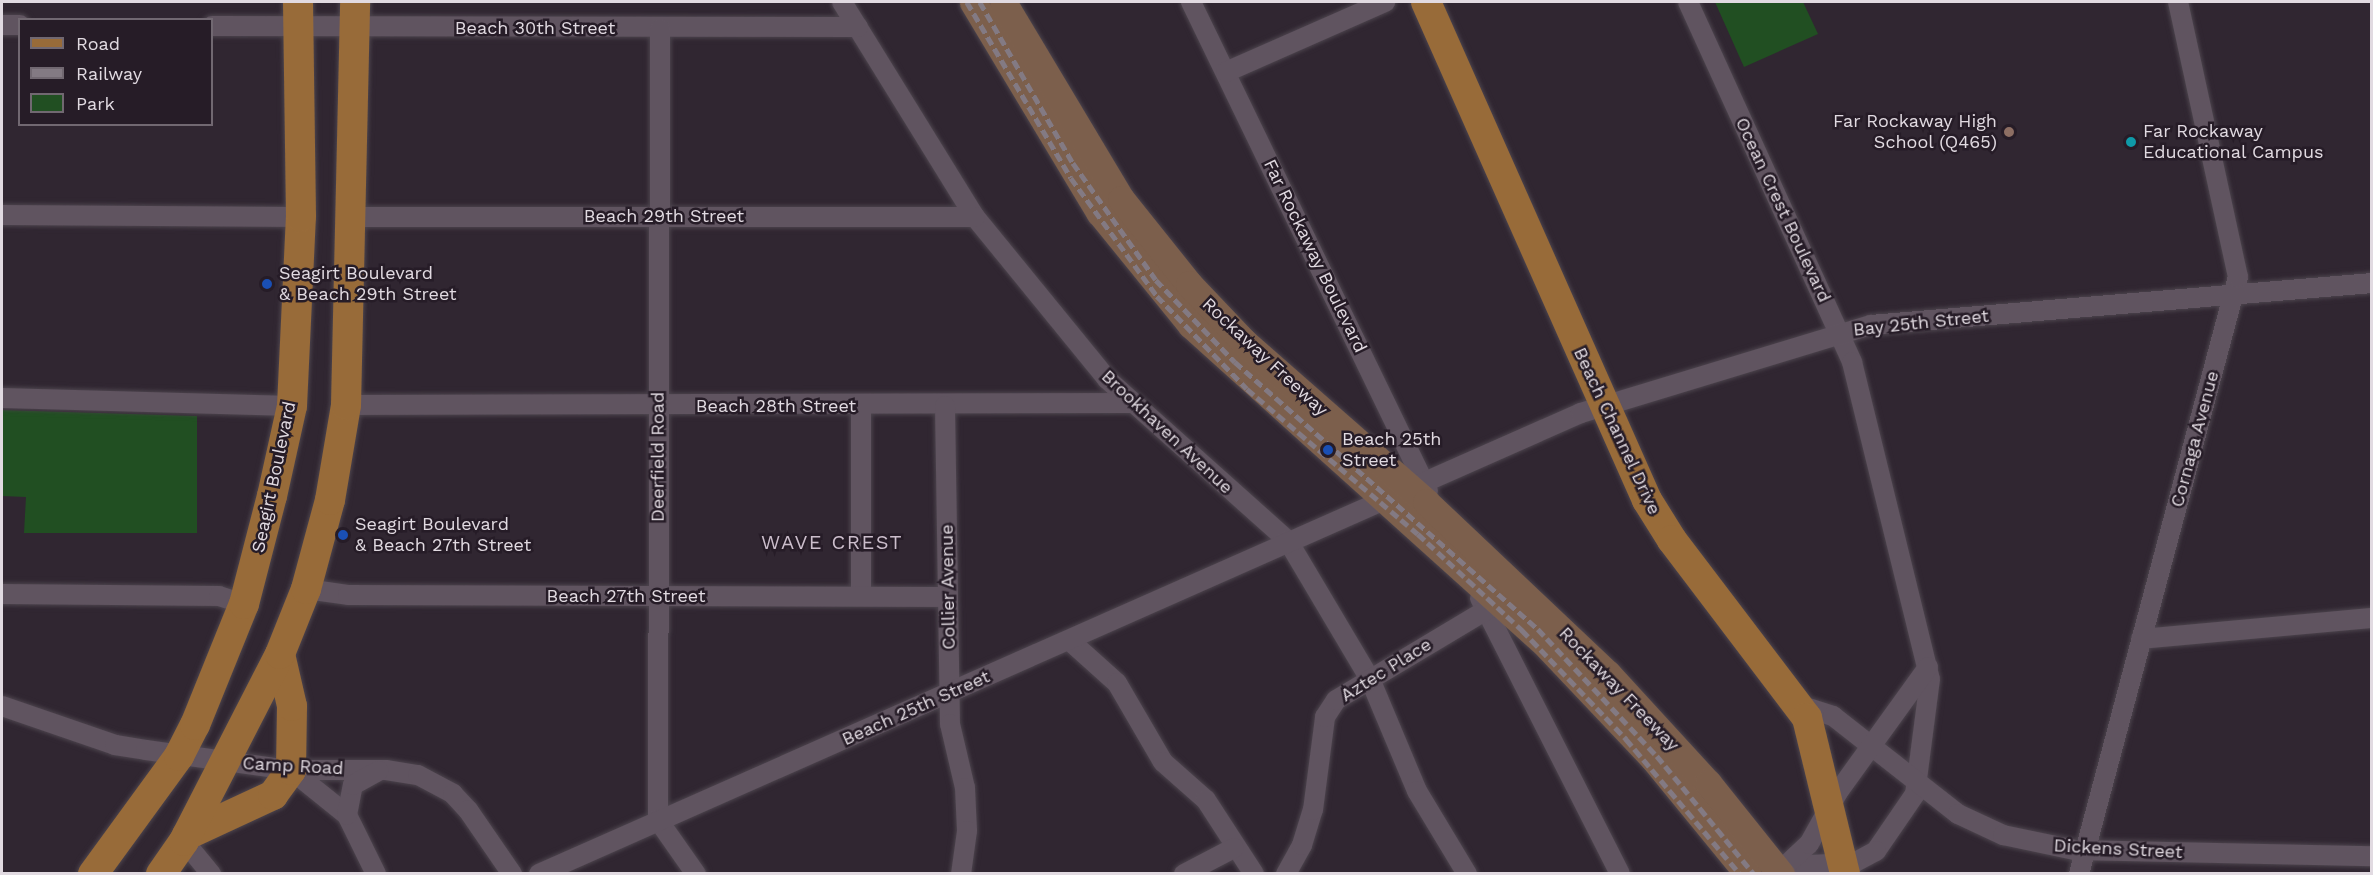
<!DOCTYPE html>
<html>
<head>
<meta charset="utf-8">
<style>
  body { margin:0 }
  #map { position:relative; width:2373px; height:875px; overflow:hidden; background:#302631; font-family:"Work Sans",sans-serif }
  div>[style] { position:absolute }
  .green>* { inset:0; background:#214f22 }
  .roads { filter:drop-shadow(0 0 2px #4c444d) drop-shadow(0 0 2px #4c444d) }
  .street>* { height:20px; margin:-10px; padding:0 10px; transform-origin:10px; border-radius:10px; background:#605460 }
  .secondary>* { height:27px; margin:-13.5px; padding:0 13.5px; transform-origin:13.5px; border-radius:13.5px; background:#7c5f4c }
  .primary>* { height:30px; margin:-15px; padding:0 15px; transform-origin:15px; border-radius:15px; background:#986b39 }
  .rail>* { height:4.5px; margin-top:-2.25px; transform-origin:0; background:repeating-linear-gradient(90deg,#837a83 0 9px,transparent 0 13.5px) }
  .dots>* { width:16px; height:16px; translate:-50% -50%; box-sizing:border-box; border:3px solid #261c27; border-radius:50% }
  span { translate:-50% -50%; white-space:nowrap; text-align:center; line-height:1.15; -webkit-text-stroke:5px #261c27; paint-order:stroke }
  .street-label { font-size:18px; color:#e1dae1 }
  .poi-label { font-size:18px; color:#e1dae1 }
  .right { translate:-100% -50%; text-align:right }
  .left { translate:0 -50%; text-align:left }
  .neighbourhood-label { font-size:20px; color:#ccbecc; letter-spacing:1.5px }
  .frame { position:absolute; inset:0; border:3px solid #e1dae1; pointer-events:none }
  .legend { position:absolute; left:18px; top:18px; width:195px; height:108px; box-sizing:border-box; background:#261c27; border:2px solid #716871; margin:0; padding:8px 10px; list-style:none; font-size:18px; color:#e1dae1 }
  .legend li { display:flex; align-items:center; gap:12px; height:30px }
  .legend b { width:30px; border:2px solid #716871 }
</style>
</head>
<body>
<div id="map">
  <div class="green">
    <i style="clip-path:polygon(1715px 2px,1803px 2px,1818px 34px,1744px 67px)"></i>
    <i style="clip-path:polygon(2px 410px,197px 416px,197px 533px,24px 533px,26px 497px,2px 496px)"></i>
  </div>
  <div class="roads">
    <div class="street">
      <i style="left:842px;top:2px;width:253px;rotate:58.3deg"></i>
      <i style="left:975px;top:217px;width:209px;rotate:50.8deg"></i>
      <i style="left:1107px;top:379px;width:243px;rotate:41.8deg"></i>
      <i style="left:1288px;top:541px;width:161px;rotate:59.3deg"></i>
      <i style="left:1370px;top:679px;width:121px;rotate:67.2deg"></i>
      <i style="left:1417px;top:791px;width:97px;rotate:58.9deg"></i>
      <i style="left:1191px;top:2px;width:543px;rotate:64.14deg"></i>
      <i style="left:1688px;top:2px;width:396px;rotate:65.5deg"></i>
      <i style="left:1852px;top:362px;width:326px;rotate:76.2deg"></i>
      <i style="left:1930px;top:679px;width:116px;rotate:97.4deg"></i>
      <i style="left:1915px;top:794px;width:69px;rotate:124.4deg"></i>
      <i style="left:1876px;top:851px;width:26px;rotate:152deg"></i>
      <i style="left:1853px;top:863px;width:67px;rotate:177.4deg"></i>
      <i style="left:2px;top:25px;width:18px"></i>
      <i style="left:212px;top:26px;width:646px;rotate:0.09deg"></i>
      <i style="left:660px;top:29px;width:791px;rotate:90.14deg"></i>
      <i style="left:658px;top:820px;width:66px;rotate:54.9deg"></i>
      <i style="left:1226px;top:72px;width:174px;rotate:-23.8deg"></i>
      <i style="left:2px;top:215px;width:299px;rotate:0.4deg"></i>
      <i style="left:352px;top:217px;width:623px"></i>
      <i style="left:2px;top:398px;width:290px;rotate:1.6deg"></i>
      <i style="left:346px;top:405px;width:787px;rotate:-0.15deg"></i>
      <i style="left:861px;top:406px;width:189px;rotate:90deg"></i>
      <i style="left:945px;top:406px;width:318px;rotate:89.1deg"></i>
      <i style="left:950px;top:724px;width:66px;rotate:76.8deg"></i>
      <i style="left:965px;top:788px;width:43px;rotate:87.3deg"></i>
      <i style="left:967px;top:831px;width:43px;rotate:97.9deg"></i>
      <i style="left:306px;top:589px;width:42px;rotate:8.1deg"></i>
      <i style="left:348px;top:595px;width:598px;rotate:0.19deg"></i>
      <i style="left:2px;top:594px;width:217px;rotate:0.5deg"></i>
      <i style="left:219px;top:596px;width:26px;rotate:18deg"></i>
      <i style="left:1480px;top:598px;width:309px;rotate:63.1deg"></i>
      <i style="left:2141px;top:639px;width:232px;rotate:-5.2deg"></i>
      <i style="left:1069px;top:640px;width:64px;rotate:41.9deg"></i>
      <i style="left:1117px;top:683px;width:91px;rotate:59.8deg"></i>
      <i style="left:1163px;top:762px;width:57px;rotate:41.5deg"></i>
      <i style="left:1206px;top:800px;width:88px;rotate:57deg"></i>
      <i style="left:1799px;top:705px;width:36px;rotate:18deg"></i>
      <i style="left:1833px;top:716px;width:159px;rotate:38.1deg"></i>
      <i style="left:1958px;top:814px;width:50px;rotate:25deg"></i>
      <i style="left:2003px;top:835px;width:74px;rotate:11.8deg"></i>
      <i style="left:2075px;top:850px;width:297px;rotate:1.2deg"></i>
      <i style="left:2px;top:706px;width:120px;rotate:19deg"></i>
      <i style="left:115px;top:745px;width:31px;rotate:9deg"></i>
      <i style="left:146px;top:750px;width:146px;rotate:7.9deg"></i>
      <i style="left:291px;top:770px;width:95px"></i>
      <i style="left:386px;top:770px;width:32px;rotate:9deg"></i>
      <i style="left:418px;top:775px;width:40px;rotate:28deg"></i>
      <i style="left:453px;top:794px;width:22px;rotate:47deg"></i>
      <i style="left:468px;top:810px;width:78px;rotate:55.5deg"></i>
      <i style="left:291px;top:770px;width:72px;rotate:38.8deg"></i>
      <i style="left:347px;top:815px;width:66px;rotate:63.8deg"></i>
      <i style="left:347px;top:815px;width:31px;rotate:-79deg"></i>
      <i style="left:353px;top:785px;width:29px;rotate:-29deg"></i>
      <i style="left:184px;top:841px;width:43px;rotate:50.7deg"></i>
      <i style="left:1783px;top:868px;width:35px;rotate:-43deg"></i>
      <i style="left:1809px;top:844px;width:60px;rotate:-60.9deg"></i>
      <i style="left:1838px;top:792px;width:154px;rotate:-54.2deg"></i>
      <i style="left:539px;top:874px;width:1139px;rotate:-23.87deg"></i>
      <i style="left:1581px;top:413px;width:303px;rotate:-16.9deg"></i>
      <i style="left:1871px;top:325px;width:503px;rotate:-4.79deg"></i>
      <i style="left:1184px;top:874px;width:56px;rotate:-27.5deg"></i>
      <i style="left:1286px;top:874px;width:33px;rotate:-61deg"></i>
      <i style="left:1302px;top:845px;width:37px;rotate:-73deg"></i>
      <i style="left:1313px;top:810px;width:94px;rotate:-82.6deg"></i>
      <i style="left:1325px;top:717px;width:20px;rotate:-57deg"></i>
      <i style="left:1336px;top:700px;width:191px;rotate:-30.9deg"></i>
      <i style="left:2079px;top:874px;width:618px;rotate:-75.09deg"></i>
      <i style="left:2238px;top:277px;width:281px;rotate:-102.3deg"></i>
    </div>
    <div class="secondary">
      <i style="left:973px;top:2px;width:246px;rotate:59deg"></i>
      <i style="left:1100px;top:213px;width:144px;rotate:50.9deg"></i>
      <i style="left:1191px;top:325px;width:481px;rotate:42deg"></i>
      <i style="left:1548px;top:647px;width:153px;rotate:46.6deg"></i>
      <i style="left:1653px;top:758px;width:150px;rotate:50.7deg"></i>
      <i style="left:1003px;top:2px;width:230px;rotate:59.1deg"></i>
      <i style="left:1121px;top:199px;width:109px;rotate:51.3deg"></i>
      <i style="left:1189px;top:284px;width:79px;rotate:46.5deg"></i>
      <i style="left:1243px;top:341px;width:244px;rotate:41.3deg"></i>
      <i style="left:1426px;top:502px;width:250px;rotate:43.4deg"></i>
      <i style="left:1608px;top:674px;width:148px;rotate:47.5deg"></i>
      <i style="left:1708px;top:783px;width:117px;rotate:51.3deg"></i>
    </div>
    <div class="primary">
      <i style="left:1426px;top:2px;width:545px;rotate:66.07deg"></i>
      <i style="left:1647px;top:500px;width:47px;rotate:58deg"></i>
      <i style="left:1672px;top:540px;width:223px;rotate:52.8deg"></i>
      <i style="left:1807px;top:718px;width:161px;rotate:76.3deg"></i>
      <i style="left:187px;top:835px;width:95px;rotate:-24.9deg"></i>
      <i style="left:273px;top:795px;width:31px;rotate:-54deg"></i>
      <i style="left:291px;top:770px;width:64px;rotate:-89.1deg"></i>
      <i style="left:292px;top:706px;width:53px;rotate:-103deg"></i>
      <i style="left:93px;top:874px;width:146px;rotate:-53.9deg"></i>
      <i style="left:179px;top:756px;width:35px;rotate:-63deg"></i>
      <i style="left:195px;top:725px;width:131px;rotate:-68deg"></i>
      <i style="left:244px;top:604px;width:112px;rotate:-75.5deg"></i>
      <i style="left:272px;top:496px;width:92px;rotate:-77.5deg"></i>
      <i style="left:292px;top:406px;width:189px;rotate:-87.3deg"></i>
      <i style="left:301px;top:217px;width:215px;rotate:-90.8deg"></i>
      <i style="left:161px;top:874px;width:40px;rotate:-55.1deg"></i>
      <i style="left:184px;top:841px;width:210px;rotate:-62.8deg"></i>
      <i style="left:280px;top:654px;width:70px;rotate:-68.2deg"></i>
      <i style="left:306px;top:589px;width:92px;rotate:-74.9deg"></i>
      <i style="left:330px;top:500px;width:96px;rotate:-80.4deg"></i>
      <i style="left:346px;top:405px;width:403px;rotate:-88.7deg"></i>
    </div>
  </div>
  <div class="rail">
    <i style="left:967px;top:2px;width:204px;rotate:59.4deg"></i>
    <i style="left:1071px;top:178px;width:146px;rotate:53.9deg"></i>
    <i style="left:1157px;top:296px;width:129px;rotate:45.9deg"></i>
    <i style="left:1247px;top:389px;width:224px;rotate:40.3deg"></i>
    <i style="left:1418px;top:534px;width:142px;rotate:42.7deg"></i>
    <i style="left:1522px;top:630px;width:151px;rotate:46.3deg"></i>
    <i style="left:1626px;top:739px;width:177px;rotate:49.8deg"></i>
    <i style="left:980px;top:2px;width:186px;rotate:60deg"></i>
    <i style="left:1073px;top:163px;width:143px;rotate:54.6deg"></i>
    <i style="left:1156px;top:280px;width:114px;rotate:46.1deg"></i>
    <i style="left:1235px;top:362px;width:404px;rotate:41.4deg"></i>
    <i style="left:1538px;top:629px;width:174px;rotate:46.9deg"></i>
    <i style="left:1657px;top:756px;width:153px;rotate:50.6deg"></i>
  </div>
  <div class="dots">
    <i style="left:2009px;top:132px;background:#8d6e63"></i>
    <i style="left:2131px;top:142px;background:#0f9aa8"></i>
    <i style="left:267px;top:284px;background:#1a4fb4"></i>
    <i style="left:1328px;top:450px;background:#1a4fb4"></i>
    <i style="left:343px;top:535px;background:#1a4fb4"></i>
  </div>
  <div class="street-label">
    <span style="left:535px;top:28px">Beach 30th Street</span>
    <span style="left:1783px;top:210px;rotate:65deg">Ocean Crest Boulevard</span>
    <span style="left:664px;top:216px">Beach 29th Street</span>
    <span style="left:1315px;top:256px;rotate:64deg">Far Rockaway Boulevard</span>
    <span style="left:1921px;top:323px;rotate:-6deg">Bay 25th Street</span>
    <span style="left:1265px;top:357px;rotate:43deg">Rockaway Freeway</span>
    <span style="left:776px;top:406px">Beach 28th Street</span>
    <span style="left:1617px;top:431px;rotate:65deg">Beach Channel Drive</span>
    <span style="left:1167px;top:432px;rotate:43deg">Brookhaven Avenue</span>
    <span style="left:2195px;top:439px;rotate:-75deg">Cornaga Avenue</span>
    <span style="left:658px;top:457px;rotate:-90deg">Deerfield Road</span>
    <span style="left:274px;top:477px;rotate:-78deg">Seagirt Boulevard</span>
    <span style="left:948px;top:587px;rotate:-91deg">Collier Avenue</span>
    <span style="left:626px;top:596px">Beach 27th Street</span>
    <span style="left:1386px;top:670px;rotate:-32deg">Aztec Place</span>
    <span style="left:1619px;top:689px;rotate:46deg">Rockaway Freeway</span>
    <span style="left:916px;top:708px;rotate:-24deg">Beach 25th Street</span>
    <span style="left:293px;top:766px;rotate:3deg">Camp Road</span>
    <span style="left:2118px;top:849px;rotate:3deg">Dickens Street</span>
  </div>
  <div class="poi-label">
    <span class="right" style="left:1997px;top:132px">Far Rockaway High<br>School (Q465)</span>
    <span class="left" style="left:2143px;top:142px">Far Rockaway<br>Educational Campus</span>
    <span class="left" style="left:279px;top:284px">Seagirt Boulevard<br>&amp; Beach 29th Street</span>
    <span class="left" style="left:1342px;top:450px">Beach 25th<br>Street</span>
    <span class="left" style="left:355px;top:535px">Seagirt Boulevard<br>&amp; Beach 27th Street</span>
  </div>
  <div class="neighbourhood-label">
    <span style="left:832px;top:542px">WAVE CREST</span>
  </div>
  <div class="frame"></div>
  <ul class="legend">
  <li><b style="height:8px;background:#986b39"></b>Road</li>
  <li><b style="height:8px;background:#837a83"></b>Railway</li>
  <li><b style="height:16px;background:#214f22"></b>Park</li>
  </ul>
</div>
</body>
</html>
